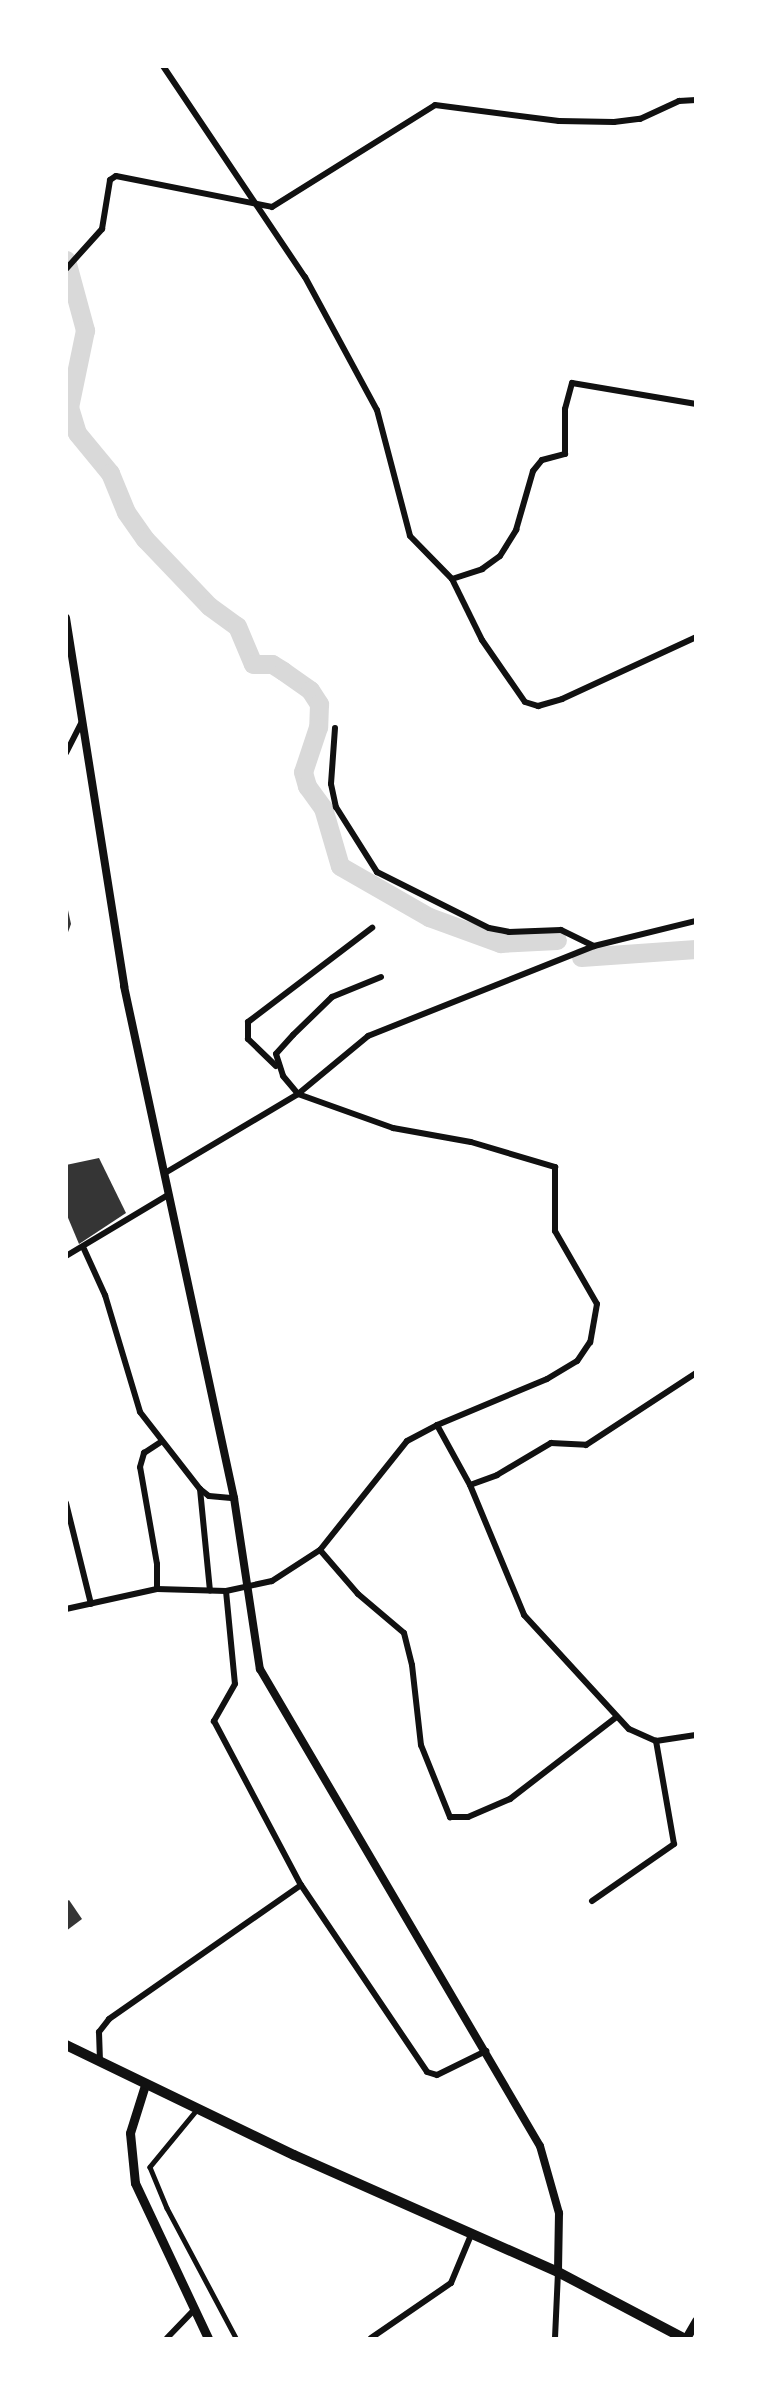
<!DOCTYPE html>
<html>
<head>
<meta charset="utf-8">
<style>
  body { margin:0 }
  #map { position:relative; width:762px; height:2405px; overflow:hidden; background:#fff; font-family:"Varela Round",sans-serif }
  div>[style] { position:absolute }
  .river>* { height:19px; margin:-9.5px; padding:0 9.5px; transform-origin:9.5px; border-radius:9.5px; background:#d9d9d9 }
  .building>* { inset:0; background:#353535 }
  .pedestrian>* { height:4.5px; margin:-2.25px; padding:0 2.25px; transform-origin:2.25px; border-radius:2.25px; background:#111 }
  .minor>* { height:6px; margin:-3px; padding:0 3px; transform-origin:3px; border-radius:3px; background:#111 }
  .tertiary>* { height:8px; margin:-4px; padding:0 4px; transform-origin:4px; border-radius:4px; background:#111 }
  .secondary>* { height:9px; margin:-4.5px; padding:0 4.5px; transform-origin:4.5px; border-radius:4.5px; background:#111 }
  .trunk>* { height:10px; margin:-5px; padding:0 5px; transform-origin:5px; border-radius:5px; background:#111 }
  span { translate:-50% -50%; white-space:nowrap; text-align:center; line-height:1.15; -webkit-text-stroke:5px #fff; paint-order:stroke }
  .frame { position:absolute; inset:0; border:68px solid #fff; pointer-events:none }
</style>
</head>
<body>
<div id="map">
  <div class="river">
    <i style="left:66px;top:260px;width:73px;rotate:74.8deg"></i>
    <i style="left:85px;top:330px;width:79px;rotate:101.7deg"></i>
    <i style="left:69px;top:407px;width:27px;rotate:73deg"></i>
    <i style="left:77px;top:433px;width:52px;rotate:50.5deg"></i>
    <i style="left:110px;top:473px;width:42px;rotate:67.7deg"></i>
    <i style="left:126px;top:512px;width:33px;rotate:55deg"></i>
    <i style="left:145px;top:539px;width:93px;rotate:46.3deg"></i>
    <i style="left:209px;top:606px;width:34px;rotate:36deg"></i>
    <i style="left:237px;top:626px;width:41px;rotate:67.2deg"></i>
    <i style="left:253px;top:664px;width:19px"></i>
    <i style="left:272px;top:664px;width:13px;rotate:32deg"></i>
    <i style="left:283px;top:671px;width:33px;rotate:35deg"></i>
    <i style="left:310px;top:690px;width:17px;rotate:57deg"></i>
    <i style="left:319px;top:704px;width:23px;rotate:92deg"></i>
    <i style="left:318px;top:727px;width:47px;rotate:108.4deg"></i>
    <i style="left:303px;top:772px;width:15px;rotate:74deg"></i>
    <i style="left:307px;top:786px;width:27px;rotate:54deg"></i>
    <i style="left:323px;top:808px;width:60px;rotate:73.7deg"></i>
    <i style="left:340px;top:866px;width:103px;rotate:29.8deg"></i>
    <i style="left:429px;top:917px;width:76px;rotate:20.1deg"></i>
    <i style="left:500px;top:943px;width:57px;rotate:-3deg"></i>
    <i style="left:581px;top:957px;width:115px;rotate:-4deg"></i>
  </div>
  <div class="building">
    <i style="clip-path:polygon(66px 901px,71px 924px,67px 935px,66px 935px)"></i>
    <i style="clip-path:polygon(99px 1158px,126px 1213px,79px 1244px,66px 1213px,66px 1165px)"></i>
    <i style="clip-path:polygon(69px 1900px,82px 1919px,66px 1931px,66px 1902px)"></i>
  </div>
  <div class="pedestrian">
    <i style="left:197px;top:2110px;width:74px;rotate:129.5deg"></i>
    <i style="left:150px;top:2167px;width:44px;rotate:67.5deg"></i>
    <i style="left:167px;top:2208px;width:147px;rotate:62deg"></i>
  </div>
  <div class="minor">
    <i style="left:163px;top:66px;width:254px;rotate:56.1deg"></i>
    <i style="left:305px;top:277px;width:151px;rotate:61.6deg"></i>
    <i style="left:377px;top:410px;width:130px;rotate:75.3deg"></i>
    <i style="left:410px;top:536px;width:60px;rotate:45.7deg"></i>
    <i style="left:452px;top:579px;width:68px;rotate:63.8deg"></i>
    <i style="left:482px;top:640px;width:75px;rotate:55.3deg"></i>
    <i style="left:525px;top:702px;width:14px;rotate:17deg"></i>
    <i style="left:538px;top:706px;width:25px;rotate:-16deg"></i>
    <i style="left:562px;top:699px;width:148px;rotate:-24.8deg"></i>
    <i style="left:66px;top:269px;width:54px;rotate:-48deg"></i>
    <i style="left:102px;top:229px;width:50px;rotate:-80.7deg"></i>
    <i style="left:110px;top:180px;width:7px;rotate:-34deg"></i>
    <i style="left:116px;top:176px;width:159px;rotate:11.2deg"></i>
    <i style="left:272px;top:207px;width:192px;rotate:-32deg"></i>
    <i style="left:435px;top:105px;width:125px;rotate:7.4deg"></i>
    <i style="left:559px;top:121px;width:55px;rotate:1deg"></i>
    <i style="left:614px;top:122px;width:26px;rotate:-7deg"></i>
    <i style="left:640px;top:119px;width:43px;rotate:-24.8deg"></i>
    <i style="left:679px;top:101px;width:17px;rotate:-3deg"></i>
    <i style="left:452px;top:579px;width:32px;rotate:-18deg"></i>
    <i style="left:482px;top:569px;width:22px;rotate:-36deg"></i>
    <i style="left:500px;top:556px;width:31px;rotate:-58deg"></i>
    <i style="left:516px;top:530px;width:61px;rotate:-73.9deg"></i>
    <i style="left:533px;top:471px;width:14px;rotate:-51deg"></i>
    <i style="left:542px;top:460px;width:24px;rotate:-15deg"></i>
    <i style="left:565px;top:454px;width:45px;rotate:-90deg"></i>
    <i style="left:565px;top:409px;width:27px;rotate:-75deg"></i>
    <i style="left:572px;top:383px;width:126px;rotate:9.6deg"></i>
    <i style="left:335px;top:728px;width:56px;rotate:94.1deg"></i>
    <i style="left:331px;top:784px;width:24px;rotate:78deg"></i>
    <i style="left:336px;top:807px;width:77px;rotate:57.8deg"></i>
    <i style="left:377px;top:872px;width:125px;rotate:26.6deg"></i>
    <i style="left:489px;top:928px;width:20px;rotate:11deg"></i>
    <i style="left:509px;top:932px;width:52px;rotate:-2.2deg"></i>
    <i style="left:561px;top:930px;width:37px;rotate:26deg"></i>
    <i style="left:66px;top:753px;width:34px;rotate:-63deg"></i>
    <i style="left:381px;top:977px;width:53px;rotate:157.8deg"></i>
    <i style="left:332px;top:997px;width:54px;rotate:135.7deg"></i>
    <i style="left:293px;top:1035px;width:25px;rotate:132deg"></i>
    <i style="left:276px;top:1054px;width:23px;rotate:72deg"></i>
    <i style="left:283px;top:1076px;width:23px;rotate:50deg"></i>
    <i style="left:298px;top:1094px;width:101px;rotate:19.7deg"></i>
    <i style="left:393px;top:1128px;width:79px;rotate:10.2deg"></i>
    <i style="left:471px;top:1142px;width:88px;rotate:16.6deg"></i>
    <i style="left:555px;top:1167px;width:64px;rotate:90deg"></i>
    <i style="left:555px;top:1231px;width:84px;rotate:60.1deg"></i>
    <i style="left:597px;top:1304px;width:39px;rotate:100deg"></i>
    <i style="left:590px;top:1342px;width:23px;rotate:124deg"></i>
    <i style="left:577px;top:1361px;width:35px;rotate:149deg"></i>
    <i style="left:547px;top:1379px;width:119px;rotate:157.3deg"></i>
    <i style="left:276px;top:1066px;width:39px;rotate:-136deg"></i>
    <i style="left:248px;top:1039px;width:17px;rotate:-90deg"></i>
    <i style="left:248px;top:1022px;width:156px;rotate:-37.2deg"></i>
    <i style="left:165px;top:1173px;width:155px;rotate:-30.7deg"></i>
    <i style="left:298px;top:1094px;width:91px;rotate:-39.6deg"></i>
    <i style="left:368px;top:1036px;width:243px;rotate:-21.7deg"></i>
    <i style="left:594px;top:946px;width:105px;rotate:-13.8deg"></i>
    <i style="left:84px;top:1249px;width:51px;rotate:65.5deg"></i>
    <i style="left:105px;top:1295px;width:122px;rotate:73.3deg"></i>
    <i style="left:140px;top:1412px;width:98px;rotate:52.1deg"></i>
    <i style="left:200px;top:1489px;width:11px;rotate:38deg"></i>
    <i style="left:209px;top:1496px;width:25px;rotate:5deg"></i>
    <i style="left:66px;top:1256px;width:119px;rotate:-30.9deg"></i>
    <i style="left:470px;top:1485px;width:29px;rotate:-20deg"></i>
    <i style="left:497px;top:1475px;width:63px;rotate:-30.7deg"></i>
    <i style="left:551px;top:1443px;width:35px;rotate:3deg"></i>
    <i style="left:586px;top:1445px;width:131px;rotate:-33.2deg"></i>
    <i style="left:200px;top:1489px;width:102px;rotate:84.4deg"></i>
    <i style="left:66px;top:1503px;width:104px;rotate:76.1deg"></i>
    <i style="left:320px;top:1550px;width:58px;rotate:49.2deg"></i>
    <i style="left:358px;top:1594px;width:60px;rotate:40.3deg"></i>
    <i style="left:404px;top:1633px;width:33px;rotate:76deg"></i>
    <i style="left:412px;top:1665px;width:81px;rotate:83.6deg"></i>
    <i style="left:421px;top:1745px;width:78px;rotate:68.1deg"></i>
    <i style="left:450px;top:1817px;width:18px"></i>
    <i style="left:468px;top:1817px;width:46px;rotate:-23.2deg"></i>
    <i style="left:510px;top:1799px;width:133px;rotate:-37.6deg"></i>
    <i style="left:157px;top:1589px;width:25px;rotate:-90deg"></i>
    <i style="left:157px;top:1564px;width:98px;rotate:-99.9deg"></i>
    <i style="left:140px;top:1467px;width:15px;rotate:-74deg"></i>
    <i style="left:144px;top:1453px;width:20px;rotate:-33deg"></i>
    <i style="left:226px;top:1591px;width:93px;rotate:84.5deg"></i>
    <i style="left:235px;top:1684px;width:43px;rotate:119.6deg"></i>
    <i style="left:214px;top:1721px;width:186px;rotate:62.1deg"></i>
    <i style="left:301px;top:1885px;width:225px;rotate:56deg"></i>
    <i style="left:427px;top:2072px;width:10px;rotate:17deg"></i>
    <i style="left:437px;top:2075px;width:55px;rotate:-26.1deg"></i>
    <i style="left:66px;top:1609px;width:93px;rotate:-12.4deg"></i>
    <i style="left:157px;top:1589px;width:69px;rotate:1.7deg"></i>
    <i style="left:226px;top:1591px;width:47px;rotate:-12.3deg"></i>
    <i style="left:272px;top:1581px;width:57px;rotate:-32.9deg"></i>
    <i style="left:320px;top:1550px;width:139px;rotate:-51.4deg"></i>
    <i style="left:407px;top:1441px;width:34px;rotate:-28deg"></i>
    <i style="left:437px;top:1425px;width:68px;rotate:61.2deg"></i>
    <i style="left:470px;top:1485px;width:141px;rotate:67.4deg"></i>
    <i style="left:524px;top:1615px;width:155px;rotate:47.4deg"></i>
    <i style="left:629px;top:1729px;width:30px;rotate:24deg"></i>
    <i style="left:656px;top:1741px;width:40px;rotate:-8.5deg"></i>
    <i style="left:592px;top:1901px;width:100px;rotate:-34.8deg"></i>
    <i style="left:674px;top:1844px;width:105px;rotate:-99.9deg"></i>
    <i style="left:100px;top:2061px;width:29px;rotate:-92deg"></i>
    <i style="left:99px;top:2032px;width:16px;rotate:-52deg"></i>
    <i style="left:109px;top:2019px;width:234px;rotate:-34.9deg"></i>
    <i style="left:167px;top:2338px;width:39px;rotate:-46deg"></i>
    <i style="left:371px;top:2338px;width:97px;rotate:-34.5deg"></i>
    <i style="left:451px;top:2283px;width:52px;rotate:-67.4deg"></i>
    <i style="left:555px;top:2338px;width:66px;rotate:-87.4deg"></i>
  </div>
  <div class="tertiary">
    <i style="left:66px;top:618px;width:373px;rotate:81deg"></i>
    <i style="left:124px;top:986px;width:524px;rotate:77.87deg"></i>
    <i style="left:234px;top:1498px;width:173px;rotate:81.4deg"></i>
    <i style="left:260px;top:1669px;width:553px;rotate:59.59deg"></i>
    <i style="left:540px;top:2146px;width:70px;rotate:74.2deg"></i>
    <i style="left:559px;top:2213px;width:59px;rotate:91deg"></i>
  </div>
  <div class="secondary">
    <i style="left:145px;top:2085px;width:50px;rotate:107.4deg"></i>
    <i style="left:130px;top:2133px;width:50px;rotate:84.3deg"></i>
    <i style="left:135px;top:2183px;width:171px;rotate:64.8deg"></i>
    <i style="left:686px;top:2338px;width:20px;rotate:-60deg"></i>
  </div>
  <div class="trunk">
    <i style="left:66px;top:2045px;width:253px;rotate:25.8deg"></i>
    <i style="left:294px;top:2155px;width:289px;rotate:23.9deg"></i>
    <i style="left:558px;top:2272px;width:141px;rotate:27.8deg"></i>
  </div>
  <div class="frame"></div>
</div>
</body>
</html>
